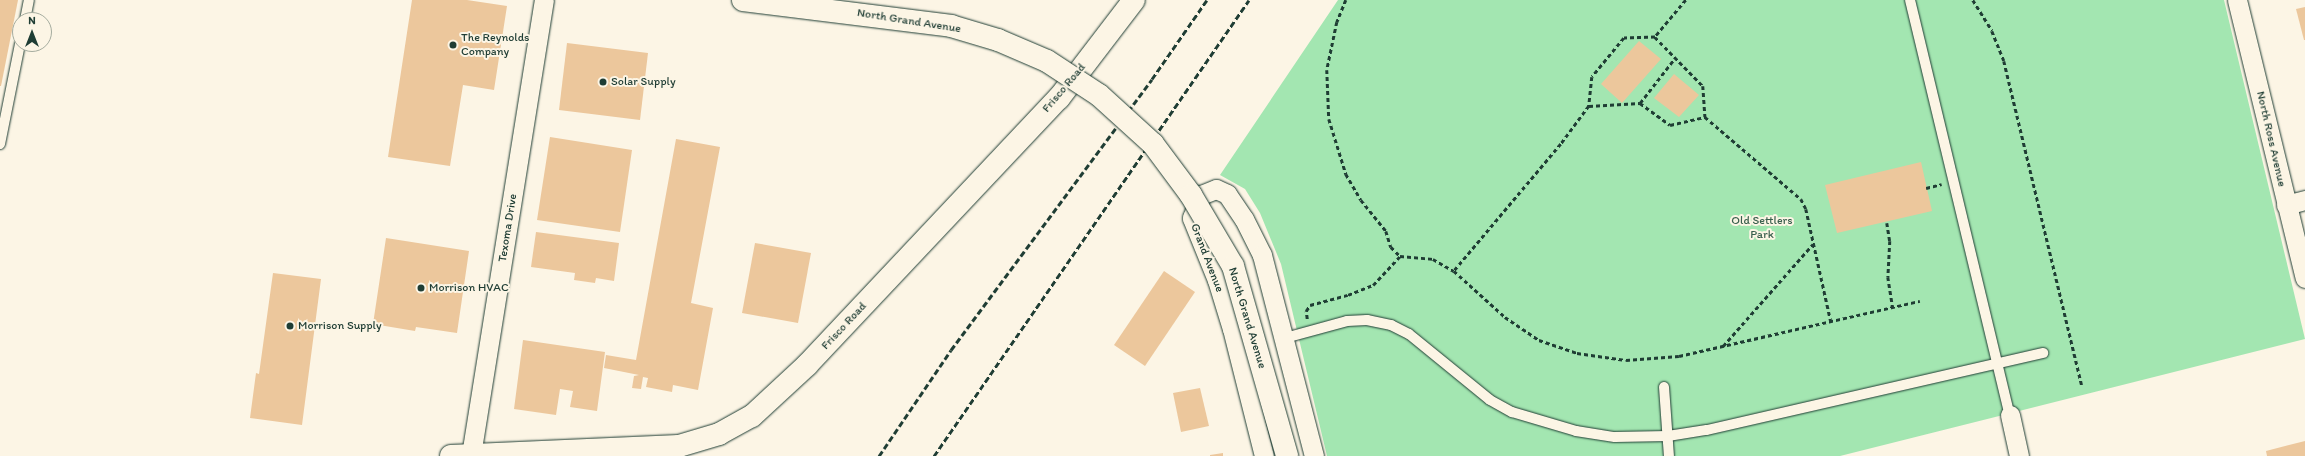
<!DOCTYPE html>
<html>
<head>
<meta charset="utf-8">
<style>
  body { margin:0 }
  #map { position:relative; width:2305px; height:456px; overflow:hidden; background:#fcf5e5; font-family:Itim,sans-serif }
  div>[style] { position:absolute }
  .green>* { inset:0; background:#a3e6b1 }
  .building>* { inset:0; background:#ecc79c }
  .path>* { height:2.5px; margin-top:-1.25px; transform-origin:0; background:repeating-linear-gradient(90deg,#1f3d34 0 4px,transparent 0 7px) }
  .roads { filter:drop-shadow(0 0 1px #1f3d34) drop-shadow(0 0 1px #1f3d34) }
  .service>* { height:10px; margin:-5px; padding:0 5px; transform-origin:5px; border-radius:5px; background:#fcf5e5 }
  .minor>* { height:19px; margin:-9.5px; padding:0 9.5px; transform-origin:9.5px; border-radius:9.5px; background:#fcf5e5 }
  .tertiary>* { height:22px; margin:-11px; padding:0 11px; transform-origin:11px; border-radius:11px; background:#fcf5e5 }
  .rail>* { height:3px; margin-top:-1.5px; transform-origin:0; background:repeating-linear-gradient(90deg,#1f3d34 0 6px,transparent 0 9px) }
  .bridges { filter:drop-shadow(0 0 1px #1f3d34) drop-shadow(0 0 1px #1f3d34) }
  .secondary-bridge>* { height:22px; margin:-11px; padding:0 11px; transform-origin:11px; border-radius:11px; background:#fcf5e5 }
  .dots>* { width:11px; height:11px; translate:-50% -50%; box-sizing:border-box; border:2px solid #fcf5e5; border-radius:50% }
  span { translate:-50% -50%; white-space:nowrap; text-align:center; line-height:1.15; -webkit-text-stroke:4px #fcf5e5; paint-order:stroke }
  .street-label { font-size:12px; color:#1f3d34 }
  .poi-label { font-size:12px; color:#1f3d34 }
  .left { translate:0 -50%; text-align:left }
  .park-label { font-size:12px; color:#395f4d }
  .north { position:absolute; left:12px; top:12px; width:40px; height:40px; box-sizing:border-box; background:#fcf5e5; border:1px solid #a4ab9e; border-radius:50%; rotate:0deg; font-size:11px; font-weight:700; line-height:16px; text-align:center; color:#1f3d34 }
  .north::after { content:''; display:block; margin:auto; width:14px; height:18px; background:#1f3d34; clip-path:polygon(50% 0,100% 100%,50% 72%,0 100%) }
</style>
</head>
<body>
<div id="map">
  <div class="green">
    <i style="clip-path:polygon(1338px 0,2224px 0,2305px 339px,1840px 456px,1327px 456px,1281px 264px,1260px 213px,1245px 189px,1220px 175px)"></i>
  </div>
  <div class="building">
    <i style="clip-path:polygon(0 0,18px 0,1px 86px,0 86px)"></i>
    <i style="clip-path:polygon(412px 0,467px 0,507px 6px,494px 90px,463px 85px,450px 166px,388px 157px)"></i>
    <i style="clip-path:polygon(2305px 7px,2305px 40px,2304px 40px,2296px 9px)"></i>
    <i style="clip-path:polygon(1639px 41px,1661px 59px,1622px 103px,1601px 84px)"></i>
    <i style="clip-path:polygon(567px 43px,648px 53px,640px 120px,559px 110px)"></i>
    <i style="clip-path:polygon(1674px 74px,1699px 95px,1679px 117px,1654px 98px)"></i>
    <i style="clip-path:polygon(550px 137px,632px 150px,620px 232px,537px 220px)"></i>
    <i style="clip-path:polygon(676px 139px,720px 147px,691px 303px,713px 308px,698px 390px,673px 385px,672px 392px,646px 387px,648px 378px,643px 377px,641px 389px,632px 388px,634px 376px,639px 375px,604px 368px,606px 355px,636px 360px)"></i>
    <i style="clip-path:polygon(1921px 162px,1932px 211px,1837px 233px,1825px 185px)"></i>
    <i style="clip-path:polygon(536px 232px,619px 243px,614px 281px,596px 278px,595px 283px,574px 280px,575px 273px,531px 267px)"></i>
    <i style="clip-path:polygon(386px 238px,469px 251px,457px 333px,416px 327px,415px 331px,373px 324px)"></i>
    <i style="clip-path:polygon(755px 243px,811px 253px,798px 323px,742px 313px)"></i>
    <i style="clip-path:polygon(1164px 271px,1195px 292px,1145px 366px,1114px 345px)"></i>
    <i style="clip-path:polygon(273px 273px,321px 279px,302px 425px,250px 418px,256px 373px,259px 374px)"></i>
    <i style="clip-path:polygon(523px 340px,605px 352px,597px 411px,570px 407px,573px 391px,560px 389px,556px 415px,514px 409px)"></i>
    <i style="clip-path:polygon(1200px 388px,1209px 426px,1181px 432px,1173px 393px)"></i>
    <i style="clip-path:polygon(2305px 441px,2305px 456px,2267px 456px,2266px 451px)"></i>
    <i style="clip-path:polygon(1223px 453px,1223px 456px,1210px 456px,1210px 455px)"></i>
  </div>
  <div class="path">
    <i style="left:1346px;top:0;width:24px;rotate:112deg"></i>
    <i style="left:1337px;top:22px;width:49px;rotate:101.8deg"></i>
    <i style="left:1327px;top:70px;width:49px;rotate:87.7deg"></i>
    <i style="left:1329px;top:119px;width:58px;rotate:72.8deg"></i>
    <i style="left:1346px;top:174px;width:30px;rotate:60deg"></i>
    <i style="left:1361px;top:200px;width:40px;rotate:51deg"></i>
    <i style="left:1386px;top:231px;width:17px;rotate:73deg"></i>
    <i style="left:1391px;top:247px;width:13px;rotate:45deg"></i>
    <i style="left:1400px;top:256px;width:33px;rotate:5deg"></i>
    <i style="left:1433px;top:259px;width:24px;rotate:30deg"></i>
    <i style="left:1686px;top:0;width:48px;rotate:130deg"></i>
    <i style="left:1655px;top:37px;width:31px;rotate:178deg"></i>
    <i style="left:1624px;top:38px;width:50px;rotate:129.4deg"></i>
    <i style="left:1592px;top:77px;width:29px;rotate:96deg"></i>
    <i style="left:1589px;top:106px;width:47px;rotate:126.4deg"></i>
    <i style="left:1561px;top:144px;width:166px;rotate:130.1deg"></i>
    <i style="left:1454px;top:271px;width:69px;rotate:42deg"></i>
    <i style="left:1505px;top:317px;width:41px;rotate:34.1deg"></i>
    <i style="left:1539px;top:340px;width:40px;rotate:18.9deg"></i>
    <i style="left:1577px;top:353px;width:49px;rotate:8.1deg"></i>
    <i style="left:1626px;top:360px;width:53px;rotate:-4.3deg"></i>
    <i style="left:1679px;top:356px;width:247px;rotate:-12.9deg"></i>
    <i style="left:1973px;top:0;width:36px;rotate:58deg"></i>
    <i style="left:1992px;top:31px;width:32px;rotate:68deg"></i>
    <i style="left:2004px;top:61px;width:333px;rotate:76.5deg"></i>
    <i style="left:1655px;top:37px;width:69px;rotate:45.6deg"></i>
    <i style="left:1703px;top:86px;width:31px;rotate:86deg"></i>
    <i style="left:1705px;top:117px;width:126px;rotate:40.5deg"></i>
    <i style="left:1801px;top:199px;width:11px;rotate:63deg"></i>
    <i style="left:1806px;top:209px;width:116px;rotate:77.5deg"></i>
    <i style="left:1640px;top:103px;width:57px;rotate:-52.1deg"></i>
    <i style="left:1589px;top:106px;width:51px;rotate:-3.4deg"></i>
    <i style="left:1640px;top:103px;width:37px;rotate:36deg"></i>
    <i style="left:1670px;top:125px;width:36px;rotate:-13deg"></i>
    <i style="left:1926px;top:188px;width:16px;rotate:-14deg"></i>
    <i style="left:1887px;top:223px;width:18px;rotate:81deg"></i>
    <i style="left:1890px;top:241px;width:36px;rotate:93deg"></i>
    <i style="left:1888px;top:277px;width:30px;rotate:81deg"></i>
    <i style="left:1307px;top:319px;width:8px;rotate:-97deg"></i>
    <i style="left:1306px;top:311px;width:7px;rotate:-56deg"></i>
    <i style="left:1310px;top:305px;width:39px;rotate:-15deg"></i>
    <i style="left:1348px;top:295px;width:27px;rotate:-22deg"></i>
    <i style="left:1373px;top:285px;width:40px;rotate:-47deg"></i>
    <i style="left:1723px;top:346px;width:136px;rotate:-48.6deg"></i>
  </div>
  <div class="roads">
    <div class="service">
      <i style="left:1910px;top:0;width:427px;rotate:76.5deg"></i>
      <i style="left:25px;top:20px;width:20px;rotate:-79deg"></i>
      <i style="left:0;top:144px;width:102px;rotate:-78.7deg"></i>
      <i style="left:1285px;top:338px;width:64px;rotate:-15.3deg"></i>
      <i style="left:1347px;top:321px;width:20px;rotate:-3deg"></i>
      <i style="left:1367px;top:320px;width:25px;rotate:12deg"></i>
      <i style="left:1391px;top:325px;width:20px;rotate:27deg"></i>
      <i style="left:1409px;top:334px;width:104px;rotate:39.2deg"></i>
      <i style="left:1490px;top:400px;width:25px;rotate:29deg"></i>
      <i style="left:1512px;top:412px;width:67px;rotate:16.5deg"></i>
      <i style="left:1576px;top:431px;width:39px;rotate:9deg"></i>
      <i style="left:1615px;top:437px;width:53px;rotate:-1.1deg"></i>
      <i style="left:1668px;top:436px;width:39px;rotate:-9deg"></i>
      <i style="left:1707px;top:430px;width:345px;rotate:-12.9deg"></i>
      <i style="left:1664px;top:387px;width:69px;rotate:85.9deg"></i>
    </div>
    <div class="minor">
      <i style="left:2237px;top:0;width:286px;rotate:76.3deg"></i>
      <i style="left:2286px;top:205px;width:20px;rotate:-15deg"></i>
      <i style="left:2010px;top:415px;width:42px;rotate:77.6deg"></i>
      <i style="left:471px;top:455px;width:461px;rotate:-80.9deg"></i>
      <i style="left:1264px;top:456px;width:131px;rotate:-104.1deg"></i>
      <i style="left:1232px;top:329px;width:51px;rotate:-107deg"></i>
      <i style="left:1217px;top:280px;width:67px;rotate:-112deg"></i>
      <i style="left:1192px;top:218px;width:25px;rotate:-69deg"></i>
      <i style="left:1201px;top:195px;width:16px;rotate:-22deg"></i>
      <i style="left:1216px;top:189px;width:12px;rotate:24deg"></i>
      <i style="left:1227px;top:194px;width:30px;rotate:56deg"></i>
      <i style="left:1244px;top:219px;width:40px;rotate:63.4deg"></i>
      <i style="left:1262px;top:255px;width:208px;rotate:75.5deg"></i>
    </div>
    <div class="tertiary">
      <i style="left:451px;top:456px;width:228px;rotate:-2.5deg"></i>
      <i style="left:679px;top:446px;width:42px;rotate:-16.7deg"></i>
      <i style="left:719px;top:434px;width:38px;rotate:-29deg"></i>
      <i style="left:752px;top:416px;width:75px;rotate:-42.8deg"></i>
      <i style="left:807px;top:365px;width:367px;rotate:-46.7deg"></i>
      <i style="left:1059px;top:98px;width:123px;rotate:-52.6deg"></i>
    </div>
  </div>
  <div class="rail">
    <i style="left:879px;top:456px;width:128px;rotate:-55.8deg"></i>
    <i style="left:951px;top:350px;width:337px;rotate:-53.4deg"></i>
    <i style="left:1152px;top:79px;width:96px;rotate:-55.2deg"></i>
    <i style="left:934px;top:456px;width:554px;rotate:-55.36deg"></i>
  </div>
  <div class="bridges">
    <div class="secondary-bridge">
      <i style="left:743px;top:0;width:210px;rotate:7.1deg"></i>
      <i style="left:951px;top:26px;width:49px;rotate:16.6deg"></i>
      <i style="left:998px;top:40px;width:53px;rotate:23.2deg"></i>
      <i style="left:1047px;top:61px;width:62px;rotate:33.2deg"></i>
      <i style="left:1099px;top:95px;width:73px;rotate:42.2deg"></i>
      <i style="left:1153px;top:144px;width:64px;rotate:53.3deg"></i>
      <i style="left:1191px;top:195px;width:82px;rotate:59.4deg"></i>
      <i style="left:1233px;top:266px;width:198px;rotate:74.1deg"></i>
    </div>
  </div>
  <div class="dots">
    <i style="left:453px;top:45px;background:#1f3d34"></i>
    <i style="left:603px;top:82px;background:#1f3d34"></i>
    <i style="left:421px;top:288px;background:#1f3d34"></i>
    <i style="left:290px;top:326px;background:#1f3d34"></i>
  </div>
  <div class="street-label">
    <span style="left:909px;top:21px;rotate:9deg">North Grand Avenue</span>
    <span style="left:1064px;top:88px;rotate:-50deg">Frisco Road</span>
    <span style="left:2271px;top:139px;rotate:77deg">North Ross Avenue</span>
    <span style="left:508px;top:228px;rotate:-81deg">Texoma Drive</span>
    <span style="left:1207px;top:258px;rotate:69deg">Grand Avenue</span>
    <span style="left:1247px;top:318px;rotate:73deg">North Grand Avenue</span>
    <span style="left:844px;top:326px;rotate:-47deg">Frisco Road</span>
  </div>
  <div class="poi-label">
    <span class="left" style="left:461px;top:45px">The Reynolds<br>Company</span>
    <span class="left" style="left:611px;top:82px">Solar Supply</span>
    <span class="left" style="left:429px;top:288px">Morrison HVAC</span>
    <span class="left" style="left:298px;top:326px">Morrison Supply</span>
  </div>
  <div class="park-label">
    <span style="left:1762px;top:228px">Old Settlers<br>Park</span>
  </div>
  <div class="north">N</div>
</div>
</body>
</html>
